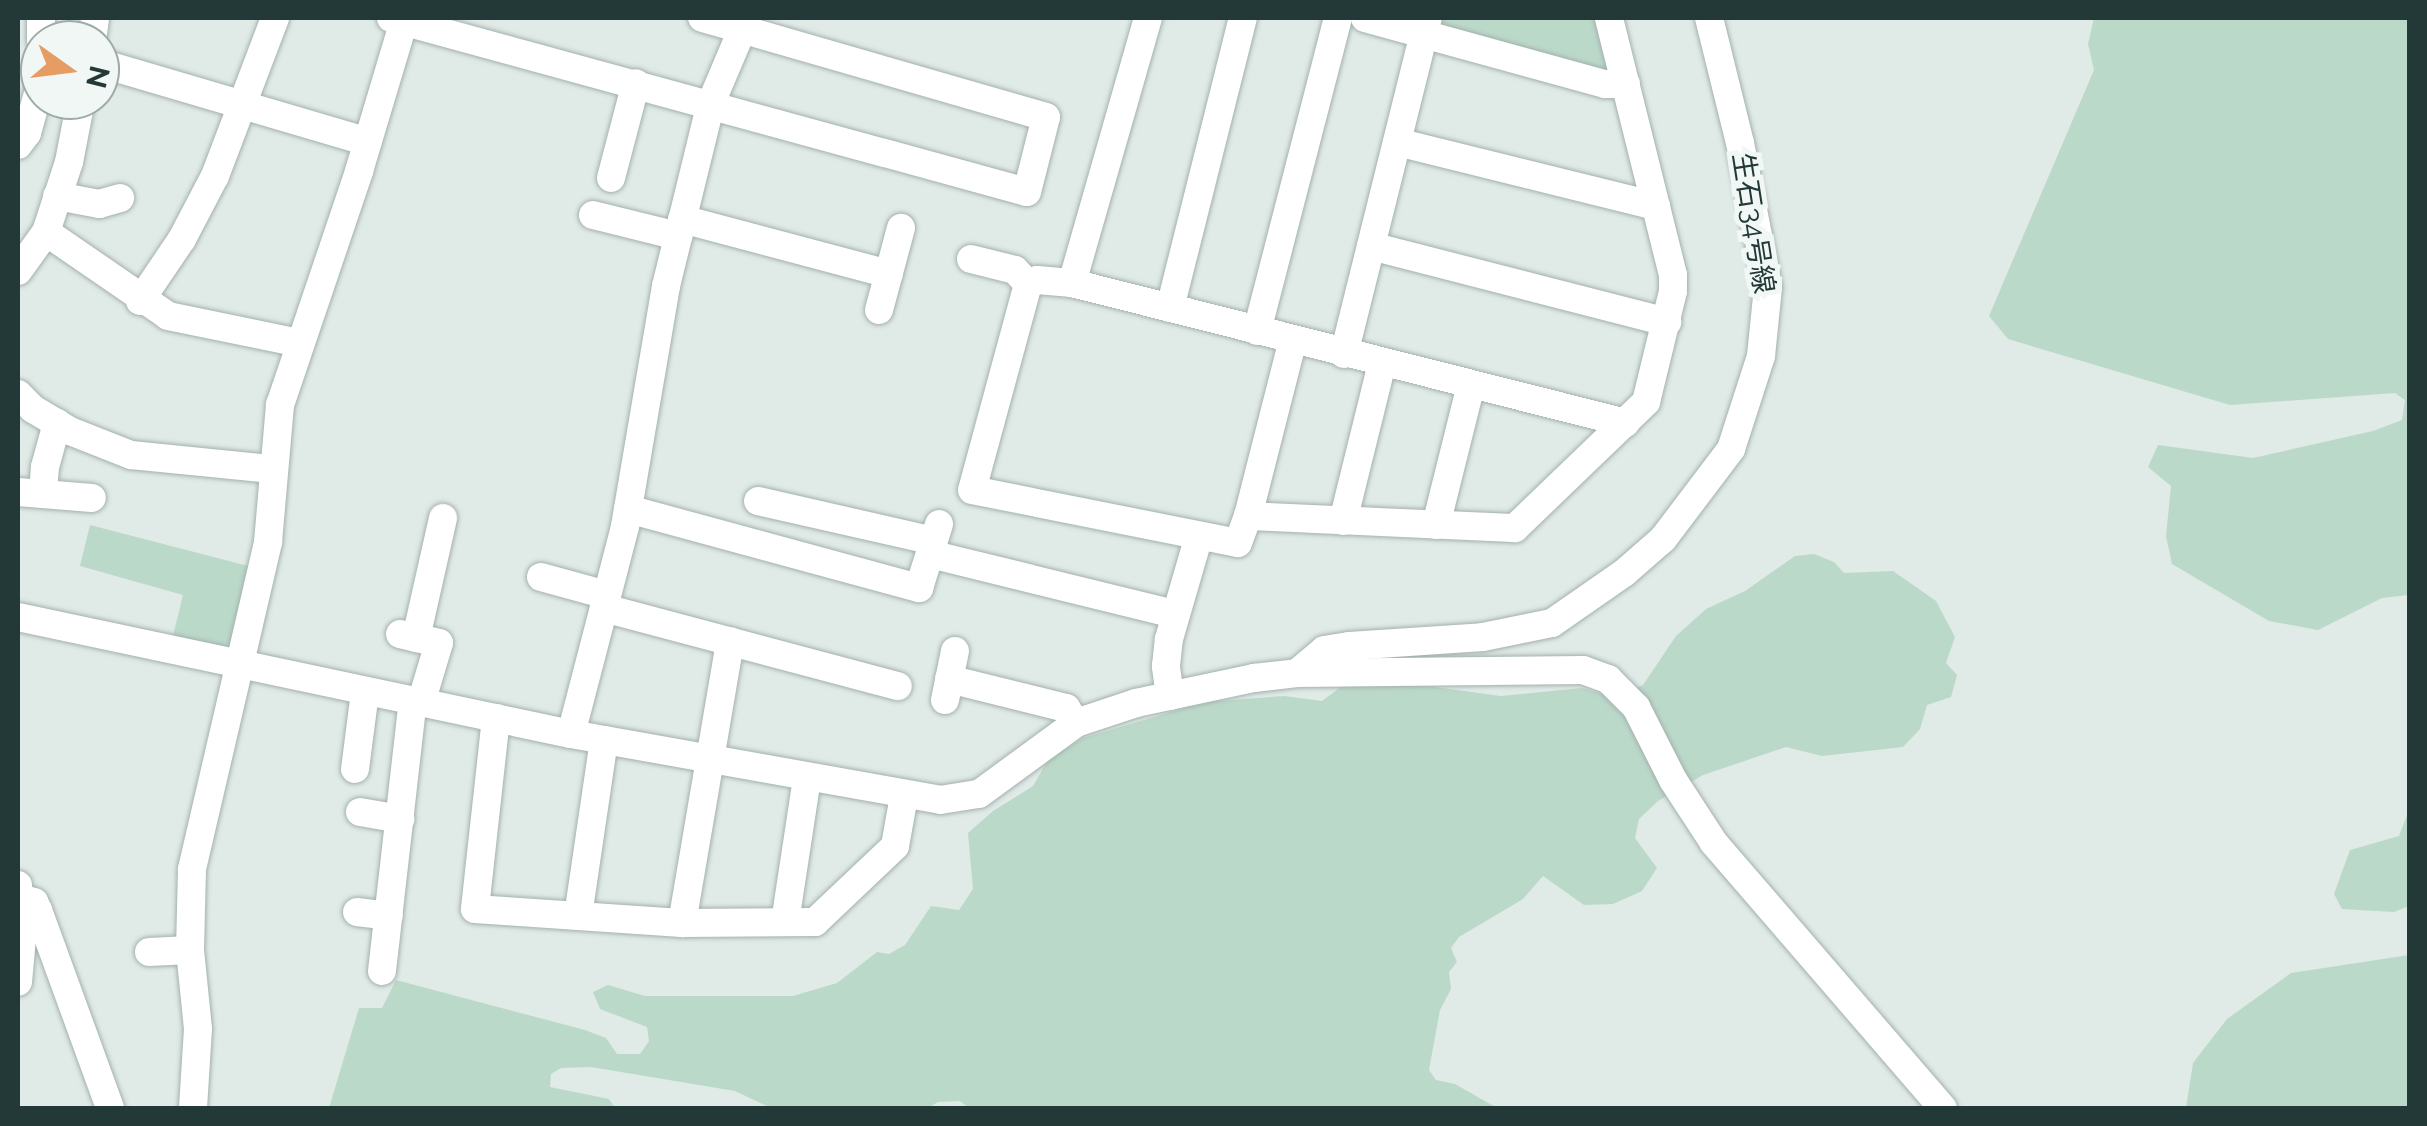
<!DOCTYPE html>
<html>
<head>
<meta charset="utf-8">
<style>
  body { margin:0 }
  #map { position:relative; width:2427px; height:1126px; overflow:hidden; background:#e0eae7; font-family:Raleway,"Noto Sans JP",sans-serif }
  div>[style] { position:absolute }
  .green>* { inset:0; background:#bbd9c9 }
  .roads { filter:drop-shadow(0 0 2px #a3b1af) drop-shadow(0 0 2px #a3b1af) }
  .minor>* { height:28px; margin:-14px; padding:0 14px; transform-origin:14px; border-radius:14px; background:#fff }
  span { translate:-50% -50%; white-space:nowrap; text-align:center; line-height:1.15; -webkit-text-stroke:10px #f0f7f5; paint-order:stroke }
  .street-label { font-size:28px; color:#223937 }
  .frame { position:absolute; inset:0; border:20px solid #223937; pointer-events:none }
  .north { position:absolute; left:20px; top:20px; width:100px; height:100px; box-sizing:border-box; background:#f0f7f5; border:2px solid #9eaba9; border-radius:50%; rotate:104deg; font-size:28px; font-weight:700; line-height:40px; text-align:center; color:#223937 }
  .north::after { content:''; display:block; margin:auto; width:35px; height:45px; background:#e69c62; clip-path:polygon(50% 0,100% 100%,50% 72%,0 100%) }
</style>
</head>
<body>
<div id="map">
  <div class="green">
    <i style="clip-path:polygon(1433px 18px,1603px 18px,1612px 66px,1600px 75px,1431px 28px)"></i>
    <i style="clip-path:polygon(2094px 18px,2409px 18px,2409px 595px,2382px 598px,2318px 630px,2269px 621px,2172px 564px,2166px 536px,2171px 486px,2148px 467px,2158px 445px,2253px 458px,2373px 431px,2402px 420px,2405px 400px,2395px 393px,2230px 405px,2008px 339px,1989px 316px,2094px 70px,2088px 44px)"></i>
    <i style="clip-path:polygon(90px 525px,252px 567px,230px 656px,171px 644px,183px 595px,80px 566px)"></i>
    <i style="clip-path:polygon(1814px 554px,1834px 562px,1844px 573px,1893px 571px,1936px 601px,1955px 637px,1946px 663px,1957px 675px,1951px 697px,1927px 705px,1920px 729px,1903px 747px,1822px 756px,1786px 747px,1703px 775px,1658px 801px,1639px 819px,1635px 838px,1657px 868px,1642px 891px,1613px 904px,1584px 905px,1543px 876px,1523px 899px,1459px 937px,1451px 948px,1457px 962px,1449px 972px,1451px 989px,1440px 1010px,1429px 1070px,1436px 1080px,1455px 1084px,1497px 1108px,969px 1108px,960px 1101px,938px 1102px,928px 1108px,771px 1108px,735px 1091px,591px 1067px,561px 1068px,551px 1074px,550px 1087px,609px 1099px,615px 1108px,329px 1108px,359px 1008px,382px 1008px,396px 980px,585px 1030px,606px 1038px,617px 1054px,640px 1054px,649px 1041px,647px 1027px,600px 1009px,593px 992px,608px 985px,645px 996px,793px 996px,837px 983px,877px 952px,889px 954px,905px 945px,931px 906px,959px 910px,973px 889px,968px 833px,993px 811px,1033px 786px,1048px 760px,1083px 738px,1205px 702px,1284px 696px,1322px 701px,1341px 687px,1390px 681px,1501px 696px,1582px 688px,1613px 697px,1643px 685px,1676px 636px,1706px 609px,1745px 591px,1795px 556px)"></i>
    <i style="clip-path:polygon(2409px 810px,2409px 906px,2394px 912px,2342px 909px,2334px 894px,2350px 850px,2399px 836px)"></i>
    <i style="clip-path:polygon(2409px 955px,2409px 1108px,2186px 1108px,2193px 1063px,2227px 1019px,2291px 973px)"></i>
  </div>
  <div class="roads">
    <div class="minor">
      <i style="left:391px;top:18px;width:659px;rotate:15.3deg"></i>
      <i style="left:1027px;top:192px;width:77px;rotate:-75.8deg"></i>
      <i style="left:1046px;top:117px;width:358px;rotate:-163.9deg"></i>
      <i style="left:1148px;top:18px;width:276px;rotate:106deg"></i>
      <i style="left:1072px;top:283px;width:35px;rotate:-175deg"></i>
      <i style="left:1037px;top:280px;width:10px;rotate:156deg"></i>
      <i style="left:1028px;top:284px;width:213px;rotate:105.2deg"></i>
      <i style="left:972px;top:490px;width:271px;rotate:11.3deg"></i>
      <i style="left:1238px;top:543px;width:29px;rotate:-70deg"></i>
      <i style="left:1248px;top:516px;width:267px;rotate:2.6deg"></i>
      <i style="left:1515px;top:528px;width:182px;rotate:-43.9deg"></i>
      <i style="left:1646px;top:402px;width:114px;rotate:-76.3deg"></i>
      <i style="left:1673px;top:291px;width:16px;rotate:-90deg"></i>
      <i style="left:1673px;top:275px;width:265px;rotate:-104deg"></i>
      <i style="left:1365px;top:18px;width:249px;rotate:15.4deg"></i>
      <i style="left:1605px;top:84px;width:21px"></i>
      <i style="left:41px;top:40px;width:22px;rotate:-90deg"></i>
      <i style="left:92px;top:40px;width:22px;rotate:-82deg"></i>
      <i style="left:100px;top:63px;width:279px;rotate:16.4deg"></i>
      <i style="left:1397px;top:142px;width:267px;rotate:13.9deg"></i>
      <i style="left:18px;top:145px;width:15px;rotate:-53deg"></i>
      <i style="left:27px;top:133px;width:49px;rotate:-74.5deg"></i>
      <i style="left:611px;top:178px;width:98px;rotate:-75.3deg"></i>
      <i style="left:57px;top:196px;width:43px;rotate:10.8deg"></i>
      <i style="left:99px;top:204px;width:22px;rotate:-16deg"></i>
      <i style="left:593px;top:215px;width:88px;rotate:13.9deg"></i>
      <i style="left:682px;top:219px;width:214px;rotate:14.9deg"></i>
      <i style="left:46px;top:232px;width:148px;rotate:34.5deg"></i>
      <i style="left:168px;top:316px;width:135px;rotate:11.6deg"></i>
      <i style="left:1371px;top:246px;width:306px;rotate:14.4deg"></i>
      <i style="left:971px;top:259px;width:45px;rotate:14deg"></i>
      <i style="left:1015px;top:270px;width:19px;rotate:47deg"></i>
      <i style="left:18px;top:271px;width:48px;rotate:-54.3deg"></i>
      <i style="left:46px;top:232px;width:74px;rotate:-71.8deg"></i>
      <i style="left:69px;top:162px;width:63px;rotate:-79deg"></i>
      <i style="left:1072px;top:283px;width:571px;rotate:14.18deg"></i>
      <i style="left:140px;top:301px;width:75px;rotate:-55.9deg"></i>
      <i style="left:182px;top:239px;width:71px;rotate:-62.4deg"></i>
      <i style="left:215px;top:176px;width:169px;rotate:-69.2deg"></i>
      <i style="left:1170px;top:308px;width:299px;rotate:-75.9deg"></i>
      <i style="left:879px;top:310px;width:85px;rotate:-75deg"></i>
      <i style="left:1257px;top:331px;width:323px;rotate:-75.5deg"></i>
      <i style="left:1344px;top:354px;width:346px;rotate:-76deg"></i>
      <i style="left:18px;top:394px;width:21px;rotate:45deg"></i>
      <i style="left:33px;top:409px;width:43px;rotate:30.7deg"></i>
      <i style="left:70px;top:431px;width:66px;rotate:21.5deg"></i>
      <i style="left:131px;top:455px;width:142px;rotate:5.7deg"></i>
      <i style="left:18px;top:492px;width:74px;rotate:4.6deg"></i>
      <i style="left:43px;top:494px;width:27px;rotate:-86deg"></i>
      <i style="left:45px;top:467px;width:46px;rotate:-74.7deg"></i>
      <i style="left:758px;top:501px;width:180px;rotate:12.8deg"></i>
      <i style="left:628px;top:509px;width:302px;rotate:15.2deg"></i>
      <i style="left:919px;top:588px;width:67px;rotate:-72.6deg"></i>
      <i style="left:1248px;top:516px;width:182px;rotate:-75.7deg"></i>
      <i style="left:1343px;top:521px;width:163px;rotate:-76.1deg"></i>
      <i style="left:1436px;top:525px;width:144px;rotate:-76deg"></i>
      <i style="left:930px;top:554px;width:252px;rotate:13.8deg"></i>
      <i style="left:541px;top:577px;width:68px;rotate:15.3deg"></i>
      <i style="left:604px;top:608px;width:304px;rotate:14.9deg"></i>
      <i style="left:18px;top:617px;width:565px;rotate:11.95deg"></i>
      <i style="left:571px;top:734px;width:375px;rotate:10.1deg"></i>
      <i style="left:940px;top:800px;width:39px;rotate:-9deg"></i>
      <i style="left:979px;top:794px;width:120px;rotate:-36.2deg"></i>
      <i style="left:1076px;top:723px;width:63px;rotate:-18.4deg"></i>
      <i style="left:1136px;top:703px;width:121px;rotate:-12deg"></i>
      <i style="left:1254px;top:678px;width:43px;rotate:-6.6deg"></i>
      <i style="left:1297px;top:673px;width:286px;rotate:-0.6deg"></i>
      <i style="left:1583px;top:670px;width:27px;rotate:20deg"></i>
      <i style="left:1608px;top:679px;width:40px;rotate:45deg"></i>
      <i style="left:1636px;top:707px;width:82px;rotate:63.1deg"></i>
      <i style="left:1673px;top:780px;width:75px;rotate:56.9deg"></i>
      <i style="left:1714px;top:843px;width:350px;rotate:49.2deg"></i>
      <i style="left:400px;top:634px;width:40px;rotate:13deg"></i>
      <i style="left:439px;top:643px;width:63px;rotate:106.7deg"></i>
      <i style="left:416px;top:638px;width:123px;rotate:-77.3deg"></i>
      <i style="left:1297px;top:673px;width:35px;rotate:-40deg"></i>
      <i style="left:1324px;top:650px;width:25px;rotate:-9deg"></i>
      <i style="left:1349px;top:646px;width:134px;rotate:-3.8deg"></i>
      <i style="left:1483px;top:637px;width:70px;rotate:-11.5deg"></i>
      <i style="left:1552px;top:623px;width:88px;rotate:-34.8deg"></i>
      <i style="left:1624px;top:573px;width:52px;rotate:-41.1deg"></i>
      <i style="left:1663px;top:539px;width:113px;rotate:-52.9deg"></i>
      <i style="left:1731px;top:449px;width:98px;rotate:-72.1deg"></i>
      <i style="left:1761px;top:356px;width:69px;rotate:-84.2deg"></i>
      <i style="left:1768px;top:287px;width:147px;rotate:-101deg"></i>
      <i style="left:1740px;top:143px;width:129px;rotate:-103.9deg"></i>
      <i style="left:949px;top:679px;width:121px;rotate:13.9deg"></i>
      <i style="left:1066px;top:708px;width:18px;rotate:56deg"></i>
      <i style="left:1170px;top:696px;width:30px;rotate:-98deg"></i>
      <i style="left:1166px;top:666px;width:27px;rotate:-84deg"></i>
      <i style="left:1169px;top:639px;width:104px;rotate:-73.8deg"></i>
      <i style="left:945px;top:700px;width:50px;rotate:-78.5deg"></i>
      <i style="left:496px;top:718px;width:192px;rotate:96.3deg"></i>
      <i style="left:475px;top:909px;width:207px;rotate:3.9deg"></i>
      <i style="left:682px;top:923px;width:133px;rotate:-0.4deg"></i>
      <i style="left:815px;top:922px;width:110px;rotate:-43.5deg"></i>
      <i style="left:895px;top:846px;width:51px;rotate:-79.8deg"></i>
      <i style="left:571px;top:734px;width:215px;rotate:-75.4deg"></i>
      <i style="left:625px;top:526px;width:243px;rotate:-80.3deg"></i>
      <i style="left:666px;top:286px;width:188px;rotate:-76.2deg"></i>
      <i style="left:711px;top:103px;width:92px;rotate:-67deg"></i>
      <i style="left:355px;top:769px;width:78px;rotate:-82.6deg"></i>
      <i style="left:360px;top:812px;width:41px;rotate:9.9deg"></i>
      <i style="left:18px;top:885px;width:53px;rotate:85.7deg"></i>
      <i style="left:22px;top:938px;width:44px;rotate:95.2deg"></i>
      <i style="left:20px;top:898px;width:15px;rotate:16deg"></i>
      <i style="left:34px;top:902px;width:9px;rotate:63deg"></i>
      <i style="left:38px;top:910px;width:211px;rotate:70deg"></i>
      <i style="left:357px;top:912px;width:32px;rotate:7deg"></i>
      <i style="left:578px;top:916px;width:178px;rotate:-81.6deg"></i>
      <i style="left:785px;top:922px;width:146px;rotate:-81.3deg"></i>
      <i style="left:682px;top:923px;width:286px;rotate:-80.3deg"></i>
      <i style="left:149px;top:952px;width:41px;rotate:-2.8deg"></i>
      <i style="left:382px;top:971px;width:272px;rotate:-83.5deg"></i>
      <i style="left:193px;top:1108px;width:79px;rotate:-86.4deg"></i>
      <i style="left:198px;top:1029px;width:79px;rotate:-95.8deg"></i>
      <i style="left:190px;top:950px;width:81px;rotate:-88.6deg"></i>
      <i style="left:192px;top:869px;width:336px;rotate:-76.9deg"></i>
      <i style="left:268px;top:542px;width:138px;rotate:-85deg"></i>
      <i style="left:280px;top:405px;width:247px;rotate:-71.3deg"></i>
      <i style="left:359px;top:171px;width:160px;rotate:-73.3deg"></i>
    </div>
  </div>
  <div class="street-label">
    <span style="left:1753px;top:223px;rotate:81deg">生石34号線</span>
  </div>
  <div class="frame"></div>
  <div class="north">N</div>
</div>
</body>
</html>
